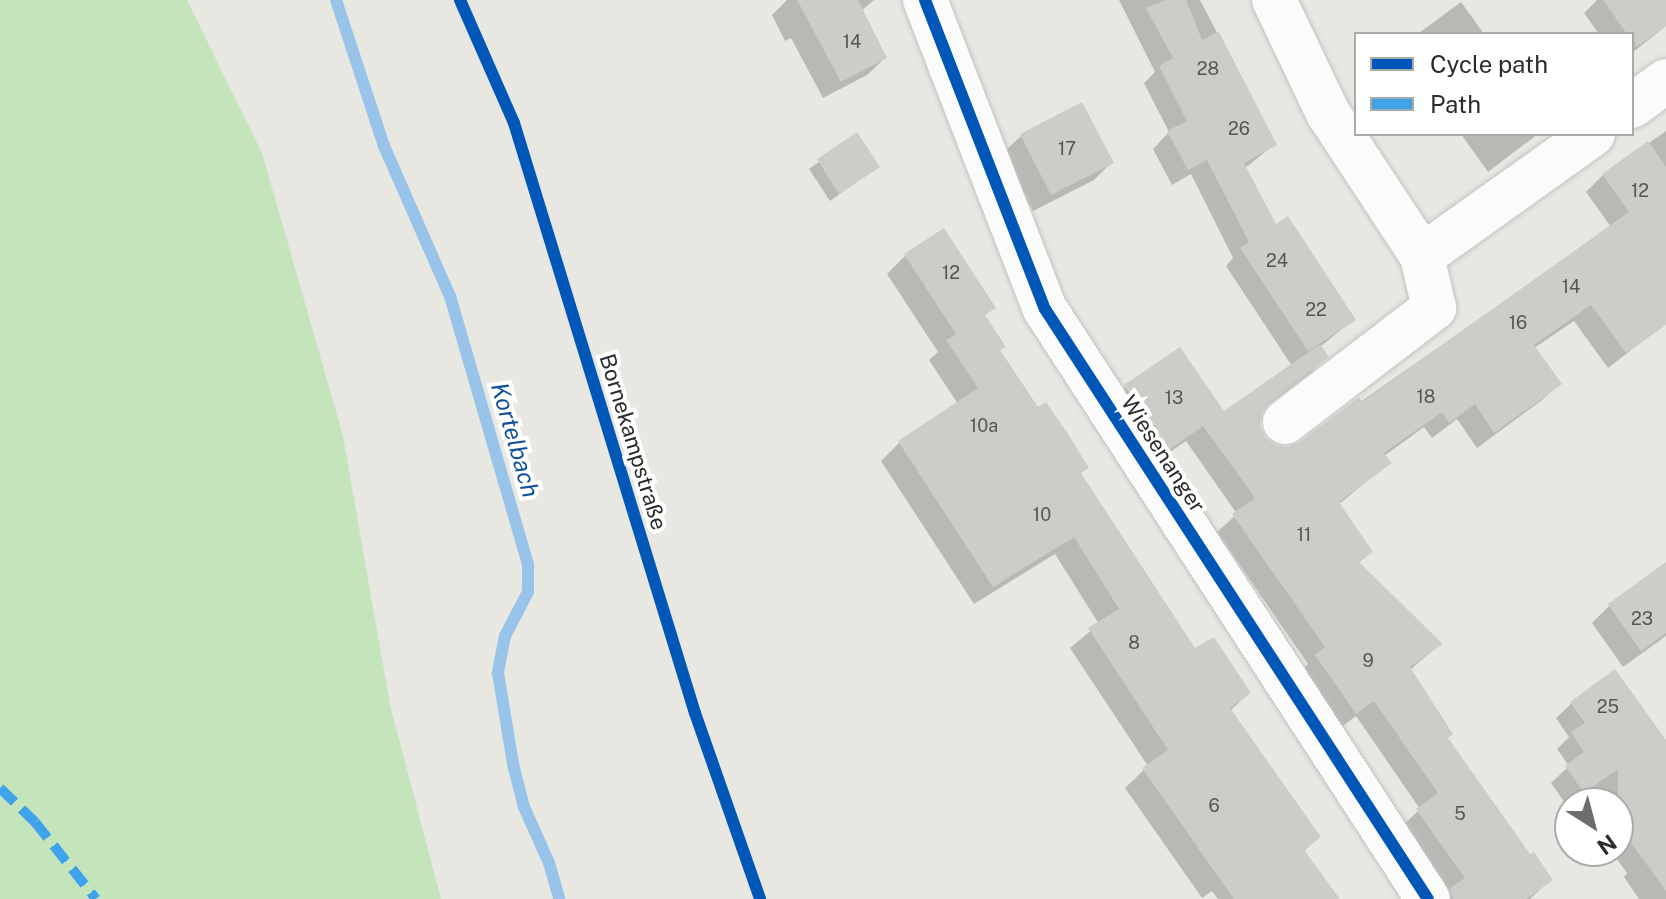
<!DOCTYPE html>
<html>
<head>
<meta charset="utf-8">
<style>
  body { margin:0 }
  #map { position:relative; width:1666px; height:899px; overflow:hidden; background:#e8e7e2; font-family:"Public Sans",sans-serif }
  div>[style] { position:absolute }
  .green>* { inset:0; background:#c4e4bc }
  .shadow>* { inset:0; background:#0003 }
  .stream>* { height:12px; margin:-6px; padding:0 6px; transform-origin:6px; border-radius:6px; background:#97c4e8 }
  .building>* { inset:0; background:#cdcdc8 }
  .roads { filter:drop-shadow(0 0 2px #c2c2c2) drop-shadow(0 0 2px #c2c2c2) }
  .minor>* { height:44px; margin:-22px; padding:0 22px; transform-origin:22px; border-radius:22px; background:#fcfbfb }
  .quiet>* { height:10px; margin-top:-5px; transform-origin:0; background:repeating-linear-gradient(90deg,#3ea3eb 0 20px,transparent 0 30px) }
  .cycleway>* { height:12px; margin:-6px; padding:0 6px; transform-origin:6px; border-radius:6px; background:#0057b8 }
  span { translate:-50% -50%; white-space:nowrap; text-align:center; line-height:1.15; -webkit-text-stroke:8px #fff; paint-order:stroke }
  .number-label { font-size:18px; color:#555554 }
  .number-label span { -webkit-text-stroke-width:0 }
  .street-label { font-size:22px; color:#2b2b2b }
  .water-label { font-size:24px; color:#115199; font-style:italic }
  .legend { position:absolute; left:1354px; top:32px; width:280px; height:104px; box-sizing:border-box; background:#fff; border:2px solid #aaa; margin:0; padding:10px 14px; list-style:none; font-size:24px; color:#2b2b2b }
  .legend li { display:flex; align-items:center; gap:16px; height:40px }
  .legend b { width:40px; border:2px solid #aaa }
  .north { position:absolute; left:1554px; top:787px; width:80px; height:80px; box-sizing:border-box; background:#fff; border:2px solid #aaa; border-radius:50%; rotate:144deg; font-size:22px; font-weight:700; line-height:32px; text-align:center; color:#2b2b2b }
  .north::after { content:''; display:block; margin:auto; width:28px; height:36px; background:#6d6d6b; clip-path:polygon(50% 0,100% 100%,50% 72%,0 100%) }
</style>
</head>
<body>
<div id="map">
  <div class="green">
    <i style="clip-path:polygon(0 0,187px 0,262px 153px,343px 436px,390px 705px,441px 899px,0 899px)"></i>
  </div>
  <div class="shadow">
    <i style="clip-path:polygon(787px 0,874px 0,861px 11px,885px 58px,867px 75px,823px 98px,791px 38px,785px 41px,772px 15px)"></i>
    <i style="clip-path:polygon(1119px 0,1200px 0,1275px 144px,1245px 168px,1275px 227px,1353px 320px,1320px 347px,1326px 357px,1310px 373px,1261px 410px,1258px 426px,1263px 438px,1274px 447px,1288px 449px,1300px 444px,1611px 227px,1586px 192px,1603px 175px,1666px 131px,1666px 323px,1608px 368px,1574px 321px,1534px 348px,1559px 384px,1542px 400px,1477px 448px,1457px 419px,1432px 438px,1424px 427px,1384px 456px,1389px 463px,1338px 505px,1371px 551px,1358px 564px,1440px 644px,1410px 670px,1446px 738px,1530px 857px,1550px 880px,1530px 899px,1443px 899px,1400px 828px,1420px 809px,1356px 716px,1339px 729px,1299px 673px,1308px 664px,1217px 532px,1237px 514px,1186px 441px,1151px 465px,1109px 404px,1126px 387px,1224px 413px,1292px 366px,1226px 266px,1233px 258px,1191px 174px,1172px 185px,1153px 149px,1169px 132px,1144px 83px,1155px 72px)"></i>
    <i style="clip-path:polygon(1597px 0,1666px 0,1666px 26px,1632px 53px,1632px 34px,1599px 34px,1584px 13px)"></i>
    <i style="clip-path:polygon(1461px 2px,1484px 34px,1418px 34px,1419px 33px)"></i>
    <i style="clip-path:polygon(1081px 105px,1111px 163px,1094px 180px,1033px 211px,1003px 153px,1021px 136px)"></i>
    <i style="clip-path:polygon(1461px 134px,1538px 134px,1488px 172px)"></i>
    <i style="clip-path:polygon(857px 135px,877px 167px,830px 201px,809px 169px)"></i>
    <i style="clip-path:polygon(905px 256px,993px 307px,984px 317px,999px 351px,1037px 410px,1087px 467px,1080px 474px,1195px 651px,1249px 693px,1230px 711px,1319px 837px,1303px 852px,1337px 899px,1218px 899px,1212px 891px,1202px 898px,1125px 788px,1148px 766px,1070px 648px,1099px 624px,1055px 554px,974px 604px,881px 461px,899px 443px,958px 404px,929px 360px,938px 352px,887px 274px)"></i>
    <i style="clip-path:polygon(1666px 565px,1666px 636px,1623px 667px,1592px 623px,1609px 606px)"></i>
    <i style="clip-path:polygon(1572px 703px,1666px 745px,1666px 899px,1639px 899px,1624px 877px,1627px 873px,1611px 851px,1618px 851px,1618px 803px,1575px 802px,1568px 807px,1551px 783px,1569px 766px,1557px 749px,1569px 737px,1556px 718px)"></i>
  </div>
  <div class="stream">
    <i style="left:336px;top:0;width:154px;rotate:71.8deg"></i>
    <i style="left:384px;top:146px;width:164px;rotate:66.3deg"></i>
    <i style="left:450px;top:296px;width:279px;rotate:73.8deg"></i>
    <i style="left:528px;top:564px;width:28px;rotate:90deg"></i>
    <i style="left:528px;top:592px;width:50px;rotate:117.6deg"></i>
    <i style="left:505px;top:636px;width:38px;rotate:101deg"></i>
    <i style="left:498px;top:673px;width:92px;rotate:80.6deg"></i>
    <i style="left:513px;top:764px;width:44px;rotate:75.7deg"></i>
    <i style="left:524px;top:807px;width:61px;rotate:65.9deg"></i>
    <i style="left:549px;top:863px;width:37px;rotate:74deg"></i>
  </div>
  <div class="building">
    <i style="clip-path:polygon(797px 0,858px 0,887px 58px,841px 82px)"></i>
    <i style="clip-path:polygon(1165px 0,1186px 0,1202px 40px,1219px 32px,1277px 145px,1244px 163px,1276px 224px,1288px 216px,1356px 320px,1308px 351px,1240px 248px,1249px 242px,1207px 160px,1188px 170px,1167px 131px,1187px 121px,1159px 66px,1173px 58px,1146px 8px)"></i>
    <i style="clip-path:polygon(1603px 0,1666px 0,1666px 26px,1636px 47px,1632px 34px,1627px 34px)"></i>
    <i style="clip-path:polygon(1082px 102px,1114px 163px,1051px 195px,1020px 134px)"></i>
    <i style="clip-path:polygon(857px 132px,880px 167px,839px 194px,817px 159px)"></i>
    <i style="clip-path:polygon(1648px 141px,1666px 167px,1666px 325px,1626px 353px,1591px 305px,1534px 345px,1562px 384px,1494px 433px,1475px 404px,1449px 423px,1442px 412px,1384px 453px,1392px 463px,1339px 502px,1373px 552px,1359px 562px,1443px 644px,1410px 667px,1453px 734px,1448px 738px,1530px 854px,1534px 852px,1553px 880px,1526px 899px,1453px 899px,1450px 888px,1465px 878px,1416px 809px,1438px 793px,1374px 701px,1356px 714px,1315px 655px,1325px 647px,1232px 514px,1255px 498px,1203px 426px,1169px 450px,1124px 385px,1180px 347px,1224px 411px,1320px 344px,1329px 357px,1270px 402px,1262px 413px,1260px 426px,1265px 437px,1275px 445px,1287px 447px,1300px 442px,1359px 397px,1362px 402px,1629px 212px,1602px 174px)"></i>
    <i style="clip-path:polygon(944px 228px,996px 308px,985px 315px,1006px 347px,1000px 350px,1038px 407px,1046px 402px,1068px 434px,1089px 468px,1081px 473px,1195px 648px,1214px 637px,1251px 693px,1230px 708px,1321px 837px,1304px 850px,1340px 899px,1234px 899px,1142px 768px,1168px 750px,1088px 628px,1119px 609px,1074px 537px,993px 587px,898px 441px,978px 388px,946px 340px,956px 334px,904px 254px)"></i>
    <i style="clip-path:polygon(1666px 562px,1666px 633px,1641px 651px,1608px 604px)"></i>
    <i style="clip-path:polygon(1615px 669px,1666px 740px,1666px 891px,1618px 825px,1618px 769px,1584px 793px,1565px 766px,1584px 752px,1571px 732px,1585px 723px,1570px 702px)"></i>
  </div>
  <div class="roads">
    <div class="minor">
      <i style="left:925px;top:0;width:331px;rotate:68.8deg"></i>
      <i style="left:1045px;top:309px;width:703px;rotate:57.01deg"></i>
      <i style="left:1274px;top:0;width:125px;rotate:64.5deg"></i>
      <i style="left:1328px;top:113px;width:171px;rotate:56.7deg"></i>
      <i style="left:1422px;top:256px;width:210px;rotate:-35.5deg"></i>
      <i style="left:1632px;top:106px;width:42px;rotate:-36.3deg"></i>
      <i style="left:1285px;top:422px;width:188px;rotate:-37.4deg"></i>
      <i style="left:1434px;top:308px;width:53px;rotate:-103deg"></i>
    </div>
  </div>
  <div class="quiet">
    <i style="left:0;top:788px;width:49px;rotate:44.2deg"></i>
    <i style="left:35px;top:822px;width:98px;rotate:51.6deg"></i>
  </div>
  <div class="cycleway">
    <i style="left:460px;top:0;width:134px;rotate:66.3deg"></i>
    <i style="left:514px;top:123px;width:617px;rotate:72.95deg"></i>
    <i style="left:695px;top:713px;width:197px;rotate:70.7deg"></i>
    <i style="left:925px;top:0;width:331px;rotate:68.8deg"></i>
    <i style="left:1045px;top:309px;width:703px;rotate:57.01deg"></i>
  </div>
  <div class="number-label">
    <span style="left:852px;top:42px">14</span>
    <span style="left:1208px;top:69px">28</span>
    <span style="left:1239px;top:129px">26</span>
    <span style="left:1067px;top:149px">17</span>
    <span style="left:1640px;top:191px">12</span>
    <span style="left:1277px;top:261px">24</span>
    <span style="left:951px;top:273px">12</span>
    <span style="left:1571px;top:287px">14</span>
    <span style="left:1316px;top:310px">22</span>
    <span style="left:1518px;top:323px">16</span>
    <span style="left:1426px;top:397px">18</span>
    <span style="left:1174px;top:398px">13</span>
    <span style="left:984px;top:426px">10a</span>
    <span style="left:1042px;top:515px">10</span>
    <span style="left:1304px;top:535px">11</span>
    <span style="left:1642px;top:619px">23</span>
    <span style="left:1134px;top:643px">8</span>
    <span style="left:1368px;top:661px">9</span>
    <span style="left:1608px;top:707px">25</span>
    <span style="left:1214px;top:806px">6</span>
    <span style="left:1460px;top:814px">5</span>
  </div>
  <div class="street-label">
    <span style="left:633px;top:442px;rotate:73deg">Bornekampstraße</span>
    <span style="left:1163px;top:454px;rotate:57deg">Wiesenanger</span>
  </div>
  <div class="water-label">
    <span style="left:515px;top:440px;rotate:74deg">Kortelbach</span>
  </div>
  <ul class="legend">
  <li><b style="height:10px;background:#0057b8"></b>Cycle path</li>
  <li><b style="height:10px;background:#3ea3eb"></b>Path</li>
  </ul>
  <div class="north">N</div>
</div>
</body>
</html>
